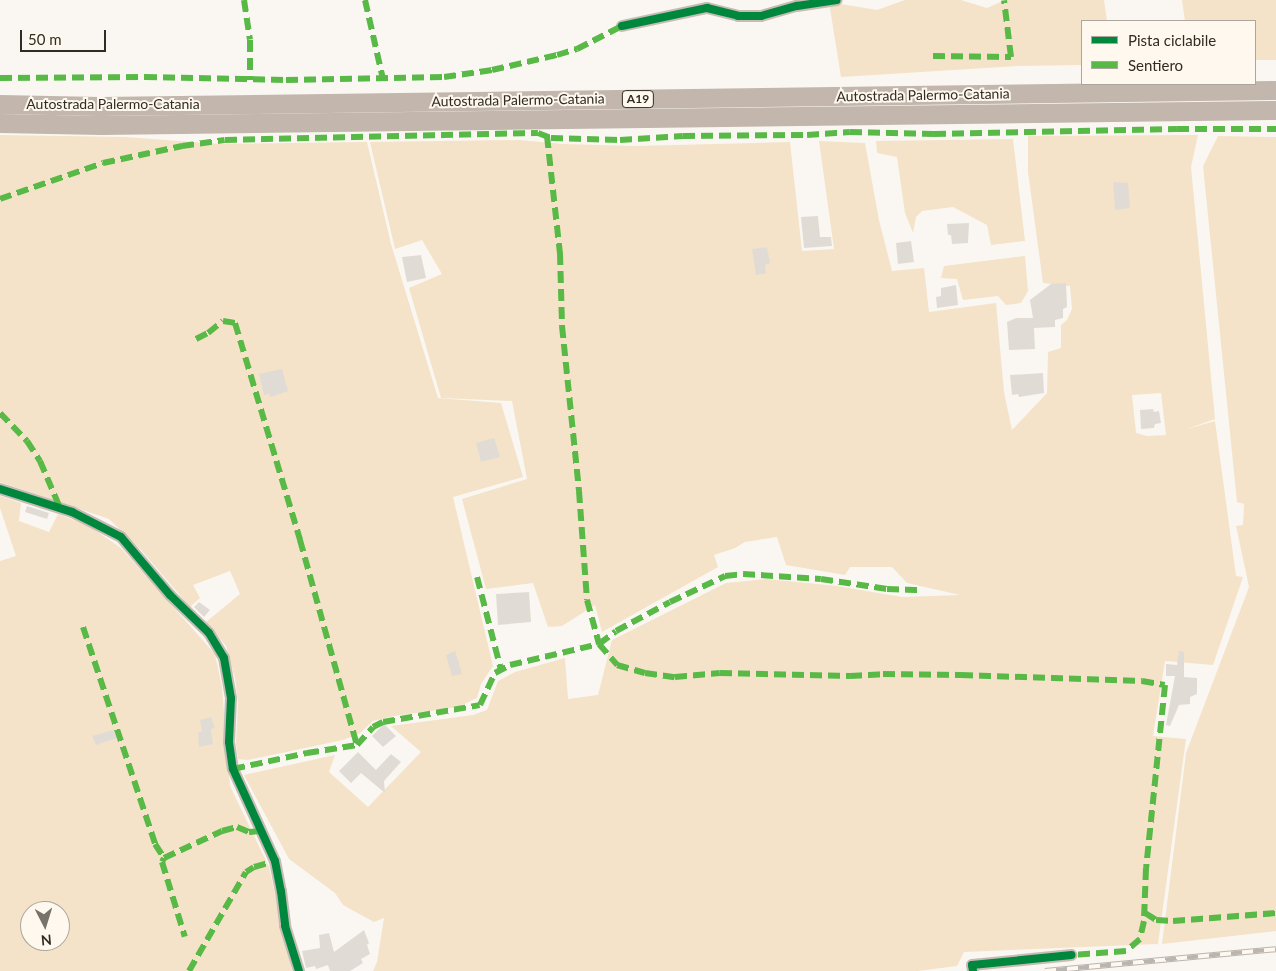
<!DOCTYPE html>
<html>
<head>
<meta charset="utf-8">
<style>
  body { margin:0 }
  #map { position:relative; width:1276px; height:971px; overflow:hidden; background:#faf7f2; font-family:Lato,sans-serif }
  div>[style] { position:absolute }
  .green>* { inset:0; background:#f4e3c8 }
  .building>* { inset:0; background:#e0dcd5 }
  .minor>* { height:12px; margin:-6px; padding:0 6px; transform-origin:6px; border-radius:6px; background:#c6bcb4 }
  .highway>* { height:19px; margin:-9.5px; padding:0 9.5px; transform-origin:9.5px; border-radius:9.5px; background:#c2b6ad }
  .rail>* { height:5.5px; margin-top:-2.75px; transform-origin:0; background:repeating-linear-gradient(90deg,#fef8ee 0 11px,#bab5af 0 22px); box-sizing:border-box; border-block:1px solid #bab5af }
  .quiet>* { height:6px; margin-top:-3px; transform-origin:0; background:repeating-linear-gradient(90deg,#58b947 0 12px,transparent 0 18px) }
  .cycleway>* { height:8px; margin:-4px; padding:0 4px; transform-origin:4px; border-radius:4px; background:#00873e }
  span { translate:-50% -50%; white-space:nowrap; text-align:center; line-height:1.15; -webkit-text-stroke:4px #fef8ee; paint-order:stroke }
  .shield-label span { padding:1px 4px; background:#fef8ee; border:1px solid; border-radius:4px; -webkit-text-stroke-width:0 }
  .shield-label { font-size:12px; color:#312c22; font-weight:700 }
  .street-label { font-size:14px; color:#312c22 }
  .legend { position:absolute; left:1081px; top:20px; width:175px; height:65px; box-sizing:border-box; background:#fef8ee; border:1px solid #aca69c; margin:0; padding:6px 9px; list-style:none; font-size:15px; color:#312c22 }
  .legend li { display:flex; align-items:center; gap:10px; height:25px }
  .legend b { width:25px; border:1px solid #aca69c }
  .north { position:absolute; left:20px; top:901px; width:50px; height:50px; box-sizing:border-box; background:#fef8ee; border:1px solid #aca69c; border-radius:50%; rotate:175deg; font-size:14px; font-weight:700; line-height:20px; text-align:center; color:#312c22 }
  .north::after { content:''; display:block; margin:auto; width:18px; height:22px; background:#77736b; clip-path:polygon(50% 0,100% 100%,50% 72%,0 100%) }
  .scale { position:absolute; left:20px; top:30px; width:86px; height:22px; box-sizing:border-box; border:2px solid #312c22; border-top:0; padding-left:6px; font-size:15px; line-height:18px; white-space:nowrap; color:#312c22; -webkit-text-stroke:4px #fef8ee; paint-order:stroke }
</style>
</head>
<body>
<div id="map">
  <div class="green">
    <i style="clip-path:polygon(905px 0,961px 0,987px 8px,1005px 0,1104px 0,1107px 21px,1082px 21px,1082px 65px,1018px 66px,841px 77px,829px 2px,877px 10px)"></i>
    <i style="clip-path:polygon(1182px 0,1276px 0,1276px 60px,1255px 60px,1255px 21px,1185px 21px)"></i>
    <i style="clip-path:polygon(0 135px,126px 137px,220px 144px,367px 142px,391px 244px,438px 398px,501px 403px,523px 477px,453px 497px,493px 666px,481px 684px,477px 698px,458px 707px,394px 716px,373px 721px,359px 734px,343px 740px,248px 760px,238px 759px,236px 744px,238px 703px,235px 678px,226px 646px,206px 622px,240px 594px,230px 571px,193px 585px,200px 598px,190px 607px,141px 550px,109px 519px,0 482px)"></i>
    <i style="clip-path:polygon(evenodd,1198px 135px,1191px 167px,1215px 419px,1184px 430px,1215px 421px,1236px 576px,1243px 577px,1213px 665px,1165px 661px,1153px 736px,1186px 739px,1158px 944px,964px 952px,957px 966px,918px 971px,373px 971px,377px 962px,384px 918px,374px 922px,343px 905px,335px 893px,289px 859px,244px 775px,335px 755px,329px 772px,368px 807px,421px 752px,391px 726px,473px 715px,487px 710px,498px 681px,515px 672px,565px 658px,568px 699px,598px 695px,612px 640px,726px 583px,767px 579px,837px 586px,902px 597px,960px 595px,907px 583px,892px 567px,850px 567px,845px 575px,786px 565px,777px 537px,745px 542px,735px 548px,714px 555px,718px 567px,602px 632px,595px 605px,562px 626px,548px 627px,533px 583px,486px 589px,462px 499px,527px 479px,512px 401px,441px 398px,409px 288px,442px 274px,422px 240px,395px 249px,370px 142px,519px 140px,563px 144px,635px 146px,790px 142px,802px 251px,834px 249px,819px 141px,865px 143px,879px 220px,892px 271px,924px 268px,929px 312px,996px 303px,1004px 392px,1012px 430px,1047px 393px,1048px 352px,1061px 348px,1061px 325px,1067px 320px,1072px 309px,1070px 286px,1043px 283px,1028px 172px,1028px 136px,1198px 135px,1161px 393px,1166px 435px,1147px 436px,1136px 433px,1132px 395px,1161px 393px)"></i>
    <i style="clip-path:polygon(1218px 136px,1276px 137px,1276px 931px,1162px 944px,1186px 753px,1249px 587px,1236px 526px,1243px 525px,1244px 504px,1237px 502px,1203px 166px)"></i>
    <i style="clip-path:polygon(1013px 139px,1025px 241px,991px 245px,987px 225px,953px 207px,922px 211px,916px 217px,913px 233px,905px 213px,897px 157px,877px 153px,876px 141px)"></i>
    <i style="clip-path:polygon(1025px 256px,1028px 291px,1021px 303px,1006px 305px,998px 296px,963px 300px,957px 279px,941px 278px,944px 266px)"></i>
    <i style="clip-path:polygon(evenodd,0 496px,21px 503px,19px 521px,49px 532px,58px 514px,89px 526px,121px 548px,215px 654px,222px 687px,230px 786px,269px 867px,292px 971px,0 971px,0 561px,16px 556px,0 508px,0 496px,30px 911px,60px 911px,60px 941px,30px 941px,30px 911px)"></i>
  </div>
  <div class="building">
    <i style="clip-path:polygon(1113px 182px,1128px 183px,1130px 208px,1115px 210px)"></i>
    <i style="clip-path:polygon(818px 216px,820px 237px,831px 237px,832px 246px,804px 248px,801px 217px)"></i>
    <i style="clip-path:polygon(969px 223px,968px 243px,952px 244px,951px 235px,948px 235px,947px 224px)"></i>
    <i style="clip-path:polygon(911px 241px,914px 262px,898px 264px,896px 243px)"></i>
    <i style="clip-path:polygon(767px 247px,770px 263px,765px 265px,766px 273px,756px 275px,752px 249px)"></i>
    <i style="clip-path:polygon(421px 255px,426px 278px,407px 282px,402px 257px)"></i>
    <i style="clip-path:polygon(1066px 283px,1067px 307px,1063px 309px,1063px 318px,1055px 320px,1055px 327px,1034px 328px,1035px 349px,1009px 350px,1007px 322px,1016px 318px,1033px 318px,1030px 300px,1051px 284px)"></i>
    <i style="clip-path:polygon(956px 285px,958px 305px,937px 308px,936px 297px,941px 296px,941px 288px)"></i>
    <i style="clip-path:polygon(282px 369px,288px 391px,271px 397px,269px 394px,264px 395px,259px 374px)"></i>
    <i style="clip-path:polygon(1043px 373px,1044px 393px,1019px 397px,1018px 394px,1012px 395px,1010px 375px)"></i>
    <i style="clip-path:polygon(1153px 409px,1154px 412px,1159px 411px,1161px 423px,1155px 424px,1154px 428px,1141px 429px,1140px 410px)"></i>
    <i style="clip-path:polygon(494px 438px,500px 457px,481px 462px,476px 443px)"></i>
    <i style="clip-path:polygon(27px 506px,49px 513px,47px 519px,25px 512px)"></i>
    <i style="clip-path:polygon(529px 592px,531px 622px,498px 625px,496px 594px)"></i>
    <i style="clip-path:polygon(199px 602px,210px 610px,204px 617px,194px 607px)"></i>
    <i style="clip-path:polygon(455px 651px,462px 674px,452px 676px,446px 655px)"></i>
    <i style="clip-path:polygon(1179px 651px,1184px 652px,1184px 677px,1197px 678px,1197px 694px,1190px 697px,1190px 704px,1179px 705px,1170px 726px,1166px 725px,1175px 676px,1166px 676px,1166px 664px,1177px 665px)"></i>
    <i style="clip-path:polygon(211px 717px,215px 728px,211px 729px,213px 744px,199px 747px,198px 733px,202px 731px,200px 720px)"></i>
    <i style="clip-path:polygon(384px 724px,396px 736px,383px 747px,372px 736px)"></i>
    <i style="clip-path:polygon(113px 730px,117px 738px,96px 745px,92px 736px)"></i>
    <i style="clip-path:polygon(358px 752px,376px 770px,391px 754px,401px 762px,384px 781px,385px 793px,361px 773px,351px 783px,339px 771px)"></i>
    <i style="clip-path:polygon(364px 930px,369px 943px,367px 945px,370px 954px,361px 959px,363px 963px,350px 971px,330px 971px,328px 965px,316px 969px,315px 966px,306px 968px,302px 951px,320px 948px,319px 935px,329px 933px,334px 952px)"></i>
  </div>
  <div class="minor">
    <i style="left:622px;top:26px;width:87px;rotate:-12deg"></i>
    <i style="left:707px;top:8px;width:32px;rotate:14deg"></i>
    <i style="left:738px;top:16px;width:23px"></i>
    <i style="left:761px;top:16px;width:37px;rotate:-16deg"></i>
    <i style="left:797px;top:6px;width:40px;rotate:-8.5deg"></i>
    <i style="left:0;top:489px;width:76px;rotate:17.7deg"></i>
    <i style="left:72px;top:512px;width:55px;rotate:27deg"></i>
    <i style="left:121px;top:537px;width:76px;rotate:49.8deg"></i>
    <i style="left:170px;top:595px;width:54px;rotate:44.3deg"></i>
    <i style="left:209px;top:633px;width:29px;rotate:59deg"></i>
    <i style="left:224px;top:658px;width:41px;rotate:80.1deg"></i>
    <i style="left:231px;top:698px;width:44px;rotate:92.6deg"></i>
    <i style="left:229px;top:742px;width:27px;rotate:82deg"></i>
    <i style="left:233px;top:769px;width:101px;rotate:65.5deg"></i>
    <i style="left:275px;top:861px;width:31px;rotate:79deg"></i>
    <i style="left:281px;top:891px;width:35px;rotate:83deg"></i>
    <i style="left:285px;top:926px;width:47px;rotate:72.7deg"></i>
    <i style="left:973px;top:971px;width:6px;rotate:-99deg"></i>
    <i style="left:972px;top:965px;width:100px;rotate:-5.7deg"></i>
  </div>
  <div class="highway">
    <i style="left:0;top:104px;width:100px;rotate:1.1deg"></i>
    <i style="left:100px;top:106px;width:1176px;rotate:-0.78deg"></i>
    <i style="left:0;top:123px;width:101px;rotate:1.1deg"></i>
    <i style="left:101px;top:125px;width:1175px;rotate:-0.73deg"></i>
  </div>
  <div class="rail">
    <i style="left:1045px;top:971px;width:232px;rotate:-5.4deg"></i>
  </div>
  <div class="quiet">
    <i style="left:244px;top:0;width:40px;rotate:81.5deg"></i>
    <i style="left:250px;top:40px;width:40px;rotate:90deg"></i>
    <i style="left:365px;top:0;width:81px;rotate:77.2deg"></i>
    <i style="left:933px;top:56px;width:78px;rotate:0.7deg"></i>
    <i style="left:1011px;top:57px;width:57px;rotate:-97deg"></i>
    <i style="left:0;top:78px;width:145px;rotate:-0.4deg"></i>
    <i style="left:145px;top:77px;width:141px;rotate:1.2deg"></i>
    <i style="left:286px;top:80px;width:158px;rotate:-1.1deg"></i>
    <i style="left:444px;top:77px;width:49px;rotate:-8.3deg"></i>
    <i style="left:492px;top:70px;width:67px;rotate:-13deg"></i>
    <i style="left:557px;top:55px;width:21px;rotate:-17deg"></i>
    <i style="left:577px;top:49px;width:51px;rotate:-27.1deg"></i>
    <i style="left:547px;top:136px;width:118px;rotate:83.7deg"></i>
    <i style="left:560px;top:253px;width:73px;rotate:88.4deg"></i>
    <i style="left:562px;top:326px;width:166px;rotate:84.1deg"></i>
    <i style="left:579px;top:491px;width:109px;rotate:85.8deg"></i>
    <i style="left:587px;top:600px;width:46px;rotate:74.7deg"></i>
    <i style="left:599px;top:644px;width:28px;rotate:49deg"></i>
    <i style="left:617px;top:665px;width:29px;rotate:16deg"></i>
    <i style="left:645px;top:673px;width:30px;rotate:8deg"></i>
    <i style="left:675px;top:677px;width:45px;rotate:-5.1deg"></i>
    <i style="left:720px;top:673px;width:130px;rotate:1.3deg"></i>
    <i style="left:850px;top:676px;width:33px;rotate:-3deg"></i>
    <i style="left:883px;top:674px;width:78px;rotate:0.7deg"></i>
    <i style="left:961px;top:675px;width:181px;rotate:1.9deg"></i>
    <i style="left:1142px;top:681px;width:23px;rotate:10deg"></i>
    <i style="left:1165px;top:685px;width:184px;rotate:95.9deg"></i>
    <i style="left:1146px;top:868px;width:53px;rotate:92.2deg"></i>
    <i style="left:1144px;top:921px;width:18px;rotate:103deg"></i>
    <i style="left:1140px;top:939px;width:18px;rotate:139deg"></i>
    <i style="left:1126px;top:951px;width:54px;rotate:175.8deg"></i>
    <i style="left:0;top:199px;width:109px;rotate:-19.3deg"></i>
    <i style="left:103px;top:163px;width:81px;rotate:-12.1deg"></i>
    <i style="left:182px;top:146px;width:43px;rotate:-7.9deg"></i>
    <i style="left:225px;top:140px;width:313px;rotate:-1.3deg"></i>
    <i style="left:538px;top:133px;width:14px;rotate:21deg"></i>
    <i style="left:551px;top:138px;width:69px;rotate:1.7deg"></i>
    <i style="left:620px;top:140px;width:63px;rotate:-3.6deg"></i>
    <i style="left:683px;top:136px;width:124px;rotate:-0.5deg"></i>
    <i style="left:807px;top:135px;width:43px;rotate:-4deg"></i>
    <i style="left:850px;top:132px;width:84px;rotate:1.4deg"></i>
    <i style="left:934px;top:134px;width:243px;rotate:-1.2deg"></i>
    <i style="left:1177px;top:129px;width:99px"></i>
    <i style="left:196px;top:339px;width:13px;rotate:-27deg"></i>
    <i style="left:208px;top:333px;width:19px;rotate:-39deg"></i>
    <i style="left:223px;top:321px;width:12px;rotate:9deg"></i>
    <i style="left:235px;top:323px;width:227px;rotate:73.3deg"></i>
    <i style="left:300px;top:540px;width:213px;rotate:74.5deg"></i>
    <i style="left:0;top:413px;width:39px;rotate:46deg"></i>
    <i style="left:27px;top:441px;width:24px;rotate:57deg"></i>
    <i style="left:40px;top:461px;width:51px;rotate:66.9deg"></i>
    <i style="left:477px;top:577px;width:96px;rotate:75.5deg"></i>
    <i style="left:83px;top:627px;width:229px;rotate:71.6deg"></i>
    <i style="left:155px;top:844px;width:17px;rotate:57deg"></i>
    <i style="left:164px;top:858px;width:64px;rotate:-25deg"></i>
    <i style="left:222px;top:831px;width:16px;rotate:-15deg"></i>
    <i style="left:237px;top:827px;width:13px;rotate:23deg"></i>
    <i style="left:249px;top:832px;width:12px;rotate:-5deg"></i>
    <i style="left:233px;top:769px;width:76px;rotate:-12.2deg"></i>
    <i style="left:307px;top:753px;width:51px;rotate:-9.1deg"></i>
    <i style="left:357px;top:745px;width:24px;rotate:-48deg"></i>
    <i style="left:373px;top:727px;width:11px;rotate:-27deg"></i>
    <i style="left:383px;top:722px;width:98px;rotate:-9.9deg"></i>
    <i style="left:480px;top:705px;width:35px;rotate:-65deg"></i>
    <i style="left:495px;top:673px;width:17px;rotate:-28deg"></i>
    <i style="left:510px;top:665px;width:91px;rotate:-13.3deg"></i>
    <i style="left:599px;top:644px;width:21px;rotate:-37deg"></i>
    <i style="left:616px;top:631px;width:61px;rotate:-28.2deg"></i>
    <i style="left:670px;top:602px;width:61px;rotate:-25.3deg"></i>
    <i style="left:725px;top:576px;width:18px;rotate:-6deg"></i>
    <i style="left:743px;top:574px;width:78px;rotate:3.7deg"></i>
    <i style="left:821px;top:579px;width:67px;rotate:8.6deg"></i>
    <i style="left:887px;top:589px;width:35px;rotate:2deg"></i>
    <i style="left:164px;top:858px;width:4px;rotate:117deg"></i>
    <i style="left:162px;top:862px;width:78px;rotate:73deg"></i>
    <i style="left:1145px;top:913px;width:13px;rotate:32deg"></i>
    <i style="left:1156px;top:920px;width:17px;rotate:3deg"></i>
    <i style="left:1173px;top:921px;width:103px;rotate:-4.4deg"></i>
    <i style="left:189px;top:971px;width:114px;rotate:-60.1deg"></i>
    <i style="left:246px;top:872px;width:9px;rotate:-32deg"></i>
    <i style="left:254px;top:867px;width:22px;rotate:-16deg"></i>
  </div>
  <div class="cycleway">
    <i style="left:622px;top:26px;width:87px;rotate:-12deg"></i>
    <i style="left:707px;top:8px;width:32px;rotate:14deg"></i>
    <i style="left:738px;top:16px;width:23px"></i>
    <i style="left:761px;top:16px;width:37px;rotate:-16deg"></i>
    <i style="left:797px;top:6px;width:40px;rotate:-8.5deg"></i>
    <i style="left:0;top:489px;width:76px;rotate:17.7deg"></i>
    <i style="left:72px;top:512px;width:55px;rotate:27deg"></i>
    <i style="left:121px;top:537px;width:76px;rotate:49.8deg"></i>
    <i style="left:170px;top:595px;width:54px;rotate:44.3deg"></i>
    <i style="left:209px;top:633px;width:29px;rotate:59deg"></i>
    <i style="left:224px;top:658px;width:41px;rotate:80.1deg"></i>
    <i style="left:231px;top:698px;width:44px;rotate:92.6deg"></i>
    <i style="left:229px;top:742px;width:27px;rotate:82deg"></i>
    <i style="left:233px;top:769px;width:101px;rotate:65.5deg"></i>
    <i style="left:275px;top:861px;width:31px;rotate:79deg"></i>
    <i style="left:281px;top:891px;width:35px;rotate:83deg"></i>
    <i style="left:285px;top:926px;width:47px;rotate:72.7deg"></i>
    <i style="left:973px;top:971px;width:6px;rotate:-99deg"></i>
    <i style="left:972px;top:965px;width:100px;rotate:-5.7deg"></i>
  </div>
  <div class="shield-label">
    <span style="left:638px;top:99px">A19</span>
  </div>
  <div class="street-label">
    <span style="left:923px;top:95px;rotate:-1deg">Autostrada Palermo-Catania</span>
    <span style="left:518px;top:100px;rotate:-1deg">Autostrada Palermo-Catania</span>
    <span style="left:113px;top:104px">Autostrada Palermo-Catania</span>
  </div>
  <ul class="legend">
  <li><b style="height:6px;background:#00873e"></b>Pista ciclabile</li>
  <li><b style="height:6px;background:#58b947"></b>Sentiero</li>
  </ul>
  <div class="north">N</div>
  <div class="scale">50 m</div>
</div>
</body>
</html>
